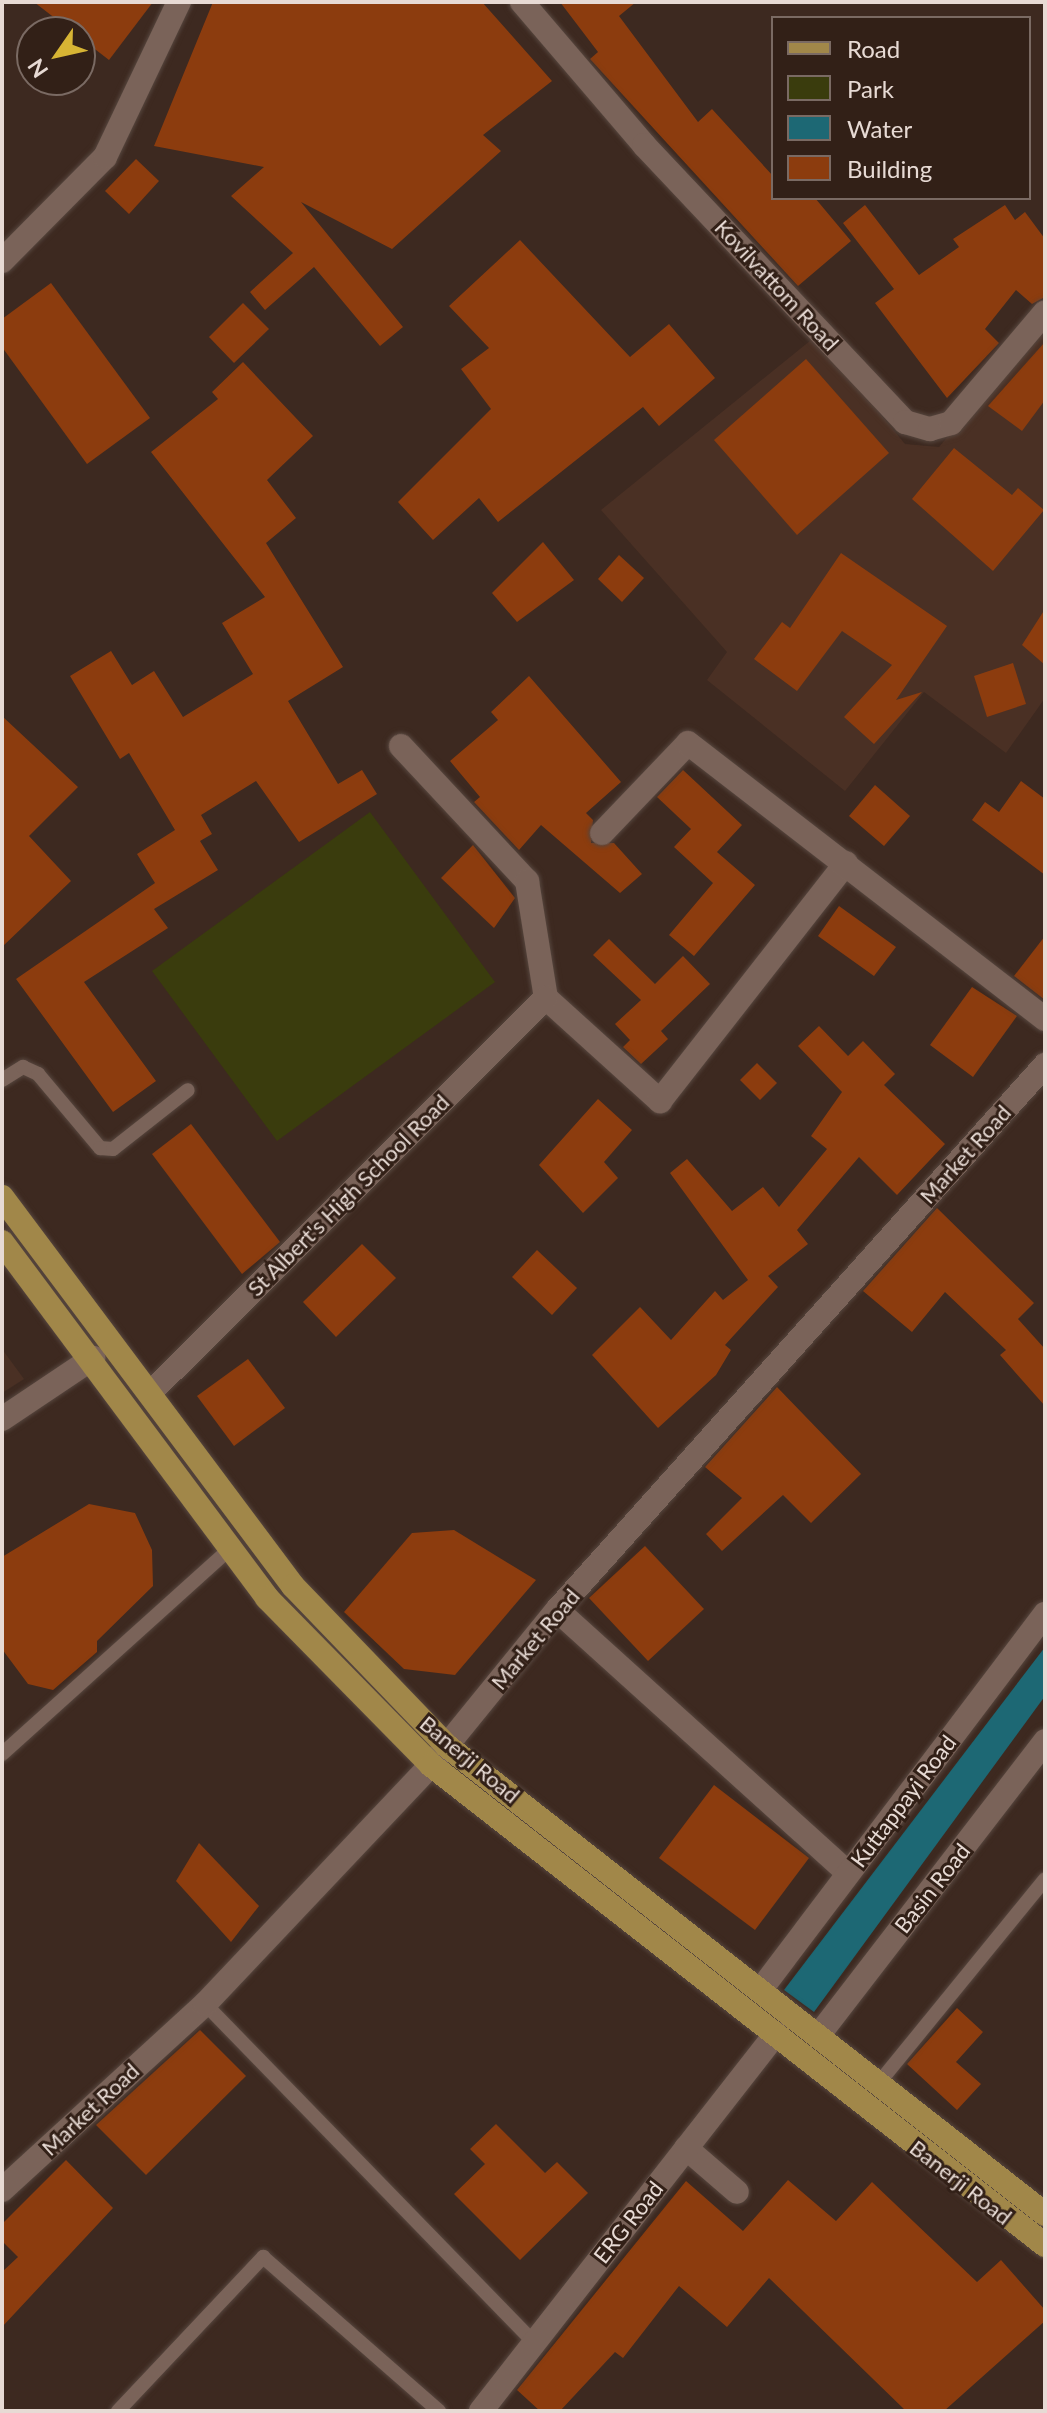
<!DOCTYPE html>
<html>
<head>
<meta charset="utf-8">
<style>
  body { margin:0 }
  #map { position:relative; width:1047px; height:2413px; overflow:hidden; background:#3d2920; font-family:Lato,sans-serif }
  div>[style] { position:absolute }
  .built>* { inset:0; background:#4a3024 }
  .green>* { inset:0; background:#3a3c0d }
  .water>* { inset:0; background:#1d6874 }
  .building>* { inset:0; background:#8c3c0e }
  .roads { filter:drop-shadow(0 0 2px #56463e) drop-shadow(0 0 2px #56463e) }
  .lane>* { height:14px; margin:-7px; padding:0 7px; transform-origin:7px; border-radius:7px; background:#7a6359 }
  .street>* { height:24px; margin:-12px; padding:0 12px; transform-origin:12px; border-radius:12px; background:#7a6359 }
  .secondary>* { height:24px; margin:-12px; padding:0 12px; transform-origin:12px; border-radius:12px; background:#7a6359 }
  .primary>* { height:24px; margin:-12px; padding:0 12px; transform-origin:12px; border-radius:12px; background:#a18749 }
  span { translate:-50% -50%; white-space:nowrap; text-align:center; line-height:1.15; -webkit-text-stroke:6px #322017; paint-order:stroke }
  .street-label { font-size:22px; color:#e7dad4 }
  .frame { position:absolute; inset:0; border:4px solid #e7dad4; pointer-events:none }
  .legend { position:absolute; left:771px; top:16px; width:260px; height:184px; box-sizing:border-box; background:#322017; border:2px solid #7a6a63; margin:0; padding:10px 14px; list-style:none; font-size:24px; color:#e7dad4 }
  .legend li { display:flex; align-items:center; gap:16px; height:40px }
  .legend b { width:40px; border:2px solid #7a6a63 }
  .north { position:absolute; left:16px; top:16px; width:80px; height:80px; box-sizing:border-box; background:#322017; border:2px solid #7a6a63; border-radius:50%; rotate:236deg; font-size:22px; font-weight:700; line-height:32px; text-align:center; color:#e7dad4 }
  .north::after { content:''; display:block; margin:auto; width:28px; height:36px; background:#d7b434; clip-path:polygon(50% 0,100% 100%,50% 72%,0 100%) }
</style>
</head>
<body>
<div id="map">
  <div class="built">
    <i style="clip-path:polygon(1045px 320px,1045px 698px,1006px 753px,924px 692px,845px 791px,707px 680px,727px 652px,601px 510px,816px 336px,905px 444px,939px 447px)"></i>
    <i style="clip-path:polygon(2px 1349px,24px 1379px,2px 1393px)"></i>
  </div>
  <div class="green">
    <i style="clip-path:polygon(370px 812px,495px 982px,277px 1141px,152px 971px)"></i>
  </div>
  <div class="water">
    <i style="clip-path:polygon(1045px 1647px,1045px 1696px,814px 2012px,784px 1990px)"></i>
  </div>
  <div class="building">
    <i style="clip-path:polygon(34px 2px,153px 2px,109px 60px)"></i>
    <i style="clip-path:polygon(213px 2px,482px 2px,552px 81px,483px 135px,501px 151px,392px 249px,301px 202px,403px 327px,380px 346px,314px 267px,265px 310px,250px 292px,293px 253px,231px 196px,264px 167px,154px 146px)"></i>
    <i style="clip-path:polygon(560px 2px,636px 2px,619px 16px,698px 122px,712px 109px,773px 176px,773px 198px,815px 198px,851px 241px,798px 286px,590px 59px,598px 52px)"></i>
    <i style="clip-path:polygon(136px 159px,159px 181px,129px 214px,105px 191px)"></i>
    <i style="clip-path:polygon(865px 205px,919px 275px,959px 247px,953px 239px,1005px 205px,1015px 220px,1025px 212px,1045px 239px,1045px 297px,1032px 304px,1016px 290px,985px 329px,999px 343px,947px 398px,875px 303px,894px 289px,843px 223px)"></i>
    <i style="clip-path:polygon(520px 240px,630px 357px,669px 324px,715px 378px,659px 426px,643px 407px,498px 522px,479px 498px,433px 540px,398px 502px,491px 409px,461px 369px,489px 348px,449px 306px)"></i>
    <i style="clip-path:polygon(51px 283px,150px 418px,87px 464px,2px 347px,2px 319px)"></i>
    <i style="clip-path:polygon(243px 303px,269px 329px,234px 363px,209px 337px)"></i>
    <i style="clip-path:polygon(1045px 342px,1045px 400px,1022px 431px,988px 406px)"></i>
    <i style="clip-path:polygon(806px 359px,889px 453px,797px 535px,714px 440px)"></i>
    <i style="clip-path:polygon(243px 362px,313px 436px,267px 480px,296px 518px,266px 543px,343px 667px,288px 701px,338px 784px,362px 770px,377px 794px,299px 842px,256px 781px,201px 815px,212px 834px,200px 841px,218px 870px,154px 909px,168px 928px,84px 982px,156px 1081px,113px 1112px,16px 979px,155px 883px,137px 854px,175px 830px,129px 753px,120px 759px,70px 676px,111px 651px,132px 685px,154px 671px,183px 717px,253px 674px,222px 623px,265px 597px,151px 452px,218px 399px,212px 392px)"></i>
    <i style="clip-path:polygon(954px 448px,1012px 495px,1018px 488px,1044px 510px,993px 571px,912px 499px)"></i>
    <i style="clip-path:polygon(543px 542px,574px 580px,517px 622px,492px 593px)"></i>
    <i style="clip-path:polygon(841px 553px,947px 626px,896px 700px,922px 692px,874px 744px,844px 717px,892px 665px,842px 631px,797px 691px,754px 659px,782px 622px,790px 628px)"></i>
    <i style="clip-path:polygon(619px 555px,644px 578px,622px 602px,598px 579px)"></i>
    <i style="clip-path:polygon(1045px 609px,1045px 665px,1022px 645px)"></i>
    <i style="clip-path:polygon(1013px 663px,1026px 704px,987px 717px,974px 676px)"></i>
    <i style="clip-path:polygon(529px 676px,621px 782px,586px 813px,593px 820px,591px 843px,614px 843px,642px 874px,620px 893px,541px 825px,519px 850px,474px 802px,480px 797px,450px 761px,498px 720px,491px 712px)"></i>
    <i style="clip-path:polygon(2px 716px,78px 787px,29px 836px,71px 881px,2px 947px)"></i>
    <i style="clip-path:polygon(683px 770px,742px 825px,717px 852px,755px 885px,694px 956px,669px 935px,713px 883px,674px 847px,691px 829px,657px 797px)"></i>
    <i style="clip-path:polygon(1021px 781px,1045px 799px,1045px 875px,972px 820px,985px 802px,999px 812px)"></i>
    <i style="clip-path:polygon(875px 785px,910px 816px,884px 846px,849px 816px)"></i>
    <i style="clip-path:polygon(473px 845px,515px 898px,494px 928px,441px 878px)"></i>
    <i style="clip-path:polygon(839px 906px,896px 947px,874px 976px,818px 936px)"></i>
    <i style="clip-path:polygon(1045px 936px,1045px 1000px,1014px 976px)"></i>
    <i style="clip-path:polygon(609px 939px,655px 984px,683px 956px,710px 984px,661px 1031px,668px 1039px,641px 1064px,623px 1047px,630px 1040px,615px 1024px,641px 1000px,593px 955px)"></i>
    <i style="clip-path:polygon(972px 987px,1017px 1016px,973px 1077px,930px 1045px)"></i>
    <i style="clip-path:polygon(819px 1026px,848px 1056px,863px 1041px,895px 1074px,884px 1085px,945px 1144px,897px 1195px,859px 1157px,797px 1230px,808px 1244px,768px 1276px,778px 1287px,725px 1345px,731px 1350px,716px 1375px,658px 1428px,592px 1355px,640px 1307px,671px 1340px,715px 1291px,723px 1300px,748px 1280px,670px 1173px,687px 1159px,732px 1211px,763px 1187px,779px 1207px,827px 1149px,811px 1136px,842px 1092px,798px 1046px)"></i>
    <i style="clip-path:polygon(757px 1063px,777px 1083px,760px 1100px,740px 1080px)"></i>
    <i style="clip-path:polygon(598px 1099px,632px 1130px,604px 1162px,618px 1178px,583px 1213px,539px 1165px)"></i>
    <i style="clip-path:polygon(191px 1124px,280px 1242px,242px 1274px,152px 1154px)"></i>
    <i style="clip-path:polygon(937px 1208px,1034px 1303px,1018px 1319px,1045px 1349px,1045px 1406px,1000px 1355px,1006px 1350px,945px 1292px,912px 1332px,863px 1291px)"></i>
    <i style="clip-path:polygon(362px 1244px,396px 1278px,336px 1337px,303px 1302px)"></i>
    <i style="clip-path:polygon(537px 1250px,577px 1288px,552px 1315px,512px 1277px)"></i>
    <i style="clip-path:polygon(248px 1359px,285px 1408px,234px 1446px,197px 1396px)"></i>
    <i style="clip-path:polygon(777px 1387px,861px 1474px,811px 1523px,783px 1495px,722px 1551px,706px 1534px,742px 1498px,705px 1467px)"></i>
    <i style="clip-path:polygon(89px 1504px,135px 1513px,152px 1550px,153px 1586px,97px 1641px,97px 1652px,53px 1690px,28px 1684px,2px 1649px,2px 1557px)"></i>
    <i style="clip-path:polygon(454px 1530px,536px 1580px,455px 1675px,404px 1669px,344px 1612px,412px 1533px)"></i>
    <i style="clip-path:polygon(645px 1546px,704px 1609px,648px 1661px,589px 1598px)"></i>
    <i style="clip-path:polygon(714px 1785px,809px 1858px,755px 1930px,659px 1858px)"></i>
    <i style="clip-path:polygon(199px 1843px,259px 1906px,231px 1942px,176px 1881px)"></i>
    <i style="clip-path:polygon(957px 2008px,983px 2032px,956px 2062px,981px 2084px,957px 2110px,907px 2064px)"></i>
    <i style="clip-path:polygon(200px 2030px,246px 2076px,146px 2175px,96px 2125px)"></i>
    <i style="clip-path:polygon(496px 2124px,545px 2173px,557px 2162px,588px 2193px,520px 2260px,454px 2194px,485px 2164px,470px 2149px)"></i>
    <i style="clip-path:polygon(66px 2160px,113px 2208px,2px 2327px,2px 2272px,18px 2257px,2px 2241px,2px 2224px)"></i>
    <i style="clip-path:polygon(788px 2180px,836px 2221px,872px 2182px,977px 2282px,1001px 2260px,1045px 2310px,1045px 2321px,944px 2411px,906px 2411px,769px 2278px,727px 2327px,679px 2286px,623px 2358px,615px 2352px,560px 2411px,540px 2411px,517px 2390px,686px 2181px,743px 2231px)"></i>
  </div>
  <div class="roads">
    <div class="lane">
      <i style="left:2px;top:1080px;width:25px;rotate:-32deg"></i>
      <i style="left:23px;top:1067px;width:17px;rotate:25deg"></i>
      <i style="left:38px;top:1074px;width:97px;rotate:50deg"></i>
      <i style="left:100px;top:1148px;width:13px;rotate:4deg"></i>
      <i style="left:113px;top:1149px;width:95px;rotate:-38.2deg"></i>
      <i style="left:2px;top:1754px;width:307px;rotate:-42deg"></i>
      <i style="left:205px;top:2004px;width:476px;rotate:45.8deg"></i>
      <i style="left:878px;top:2084px;width:264px;rotate:-50.8deg"></i>
      <i style="left:118px;top:2411px;width:212px;rotate:-46.7deg"></i>
      <i style="left:263px;top:2257px;width:234px;rotate:41.2deg"></i>
    </div>
    <div class="street">
      <i style="left:522px;top:2px;width:188px;rotate:49.5deg"></i>
      <i style="left:644px;top:145px;width:381px;rotate:46.7deg"></i>
      <i style="left:905px;top:422px;width:26px;rotate:16deg"></i>
      <i style="left:930px;top:429px;width:22px;rotate:-16deg"></i>
      <i style="left:951px;top:423px;width:145px;rotate:-49.7deg"></i>
      <i style="left:2px;top:261px;width:146px;rotate:-45.3deg"></i>
      <i style="left:105px;top:157px;width:172px;rotate:-64.5deg"></i>
      <i style="left:401px;top:746px;width:185px;rotate:47deg"></i>
      <i style="left:527px;top:881px;width:119px;rotate:80.8deg"></i>
      <i style="left:546px;top:998px;width:154px;rotate:42.1deg"></i>
      <i style="left:660px;top:1101px;width:302px;rotate:-52deg"></i>
      <i style="left:602px;top:833px;width:124px;rotate:-46.3deg"></i>
      <i style="left:688px;top:743px;width:451px;rotate:37.7deg"></i>
      <i style="left:151px;top:1392px;width:558px;rotate:-44.93deg"></i>
      <i style="left:2px;top:1419px;width:110px;rotate:-33.8deg"></i>
      <i style="left:557px;top:1610px;width:392px;rotate:42.1deg"></i>
      <i style="left:762px;top:1988px;width:469px;rotate:-52.9deg"></i>
      <i style="left:818px;top:2036px;width:372px;rotate:-52.4deg"></i>
      <i style="left:686px;top:2148px;width:67px;rotate:40.8deg"></i>
    </div>
    <div class="secondary">
      <i style="left:2px;top:2190px;width:275px;rotate:-42.5deg"></i>
      <i style="left:205px;top:2004px;width:329px;rotate:-46.6deg"></i>
      <i style="left:431px;top:1765px;width:200px;rotate:-50.9deg"></i>
      <i style="left:557px;top:1610px;width:732px;rotate:-48.16deg"></i>
      <i style="left:481px;top:2411px;width:479px;rotate:-52deg"></i>
    </div>
    <div class="primary">
      <i style="left:2px;top:1197px;width:486px;rotate:53.2deg"></i>
      <i style="left:293px;top:1586px;width:222px;rotate:46.1deg"></i>
      <i style="left:447px;top:1746px;width:759px;rotate:38.05deg"></i>
      <i style="left:2px;top:1242px;width:444px;rotate:53.3deg"></i>
      <i style="left:267px;top:1598px;width:234px;rotate:45.5deg"></i>
      <i style="left:431px;top:1765px;width:779px;rotate:38.02deg"></i>
    </div>
  </div>
  <div class="street-label">
    <span style="left:777px;top:285px;rotate:47deg">Kovilvattom Road</span>
    <span style="left:965px;top:1154px;rotate:-48deg">Market Road</span>
    <span style="left:348px;top:1195px;rotate:-45deg">St Albert's High School Road</span>
    <span style="left:535px;top:1639px;rotate:-50deg">Market Road</span>
    <span style="left:470px;top:1759px;rotate:40deg">Banerji Road</span>
    <span style="left:903px;top:1801px;rotate:-53deg">Kuttappayi Road</span>
    <span style="left:932px;top:1888px;rotate:-52deg">Basin Road</span>
    <span style="left:90px;top:2109px;rotate:-43deg">Market Road</span>
    <span style="left:961px;top:2182px;rotate:38deg">Banerji Road</span>
    <span style="left:628px;top:2222px;rotate:-52deg">ERG Road</span>
  </div>
  <div class="frame"></div>
  <ul class="legend">
  <li><b style="height:10px;background:#a18749"></b>Road</li>
  <li><b style="height:22px;background:#3a3c0d"></b>Park</li>
  <li><b style="height:22px;background:#1d6874"></b>Water</li>
  <li><b style="height:22px;background:#8c3c0e"></b>Building</li>
  </ul>
  <div class="north">N</div>
</div>
</body>
</html>
